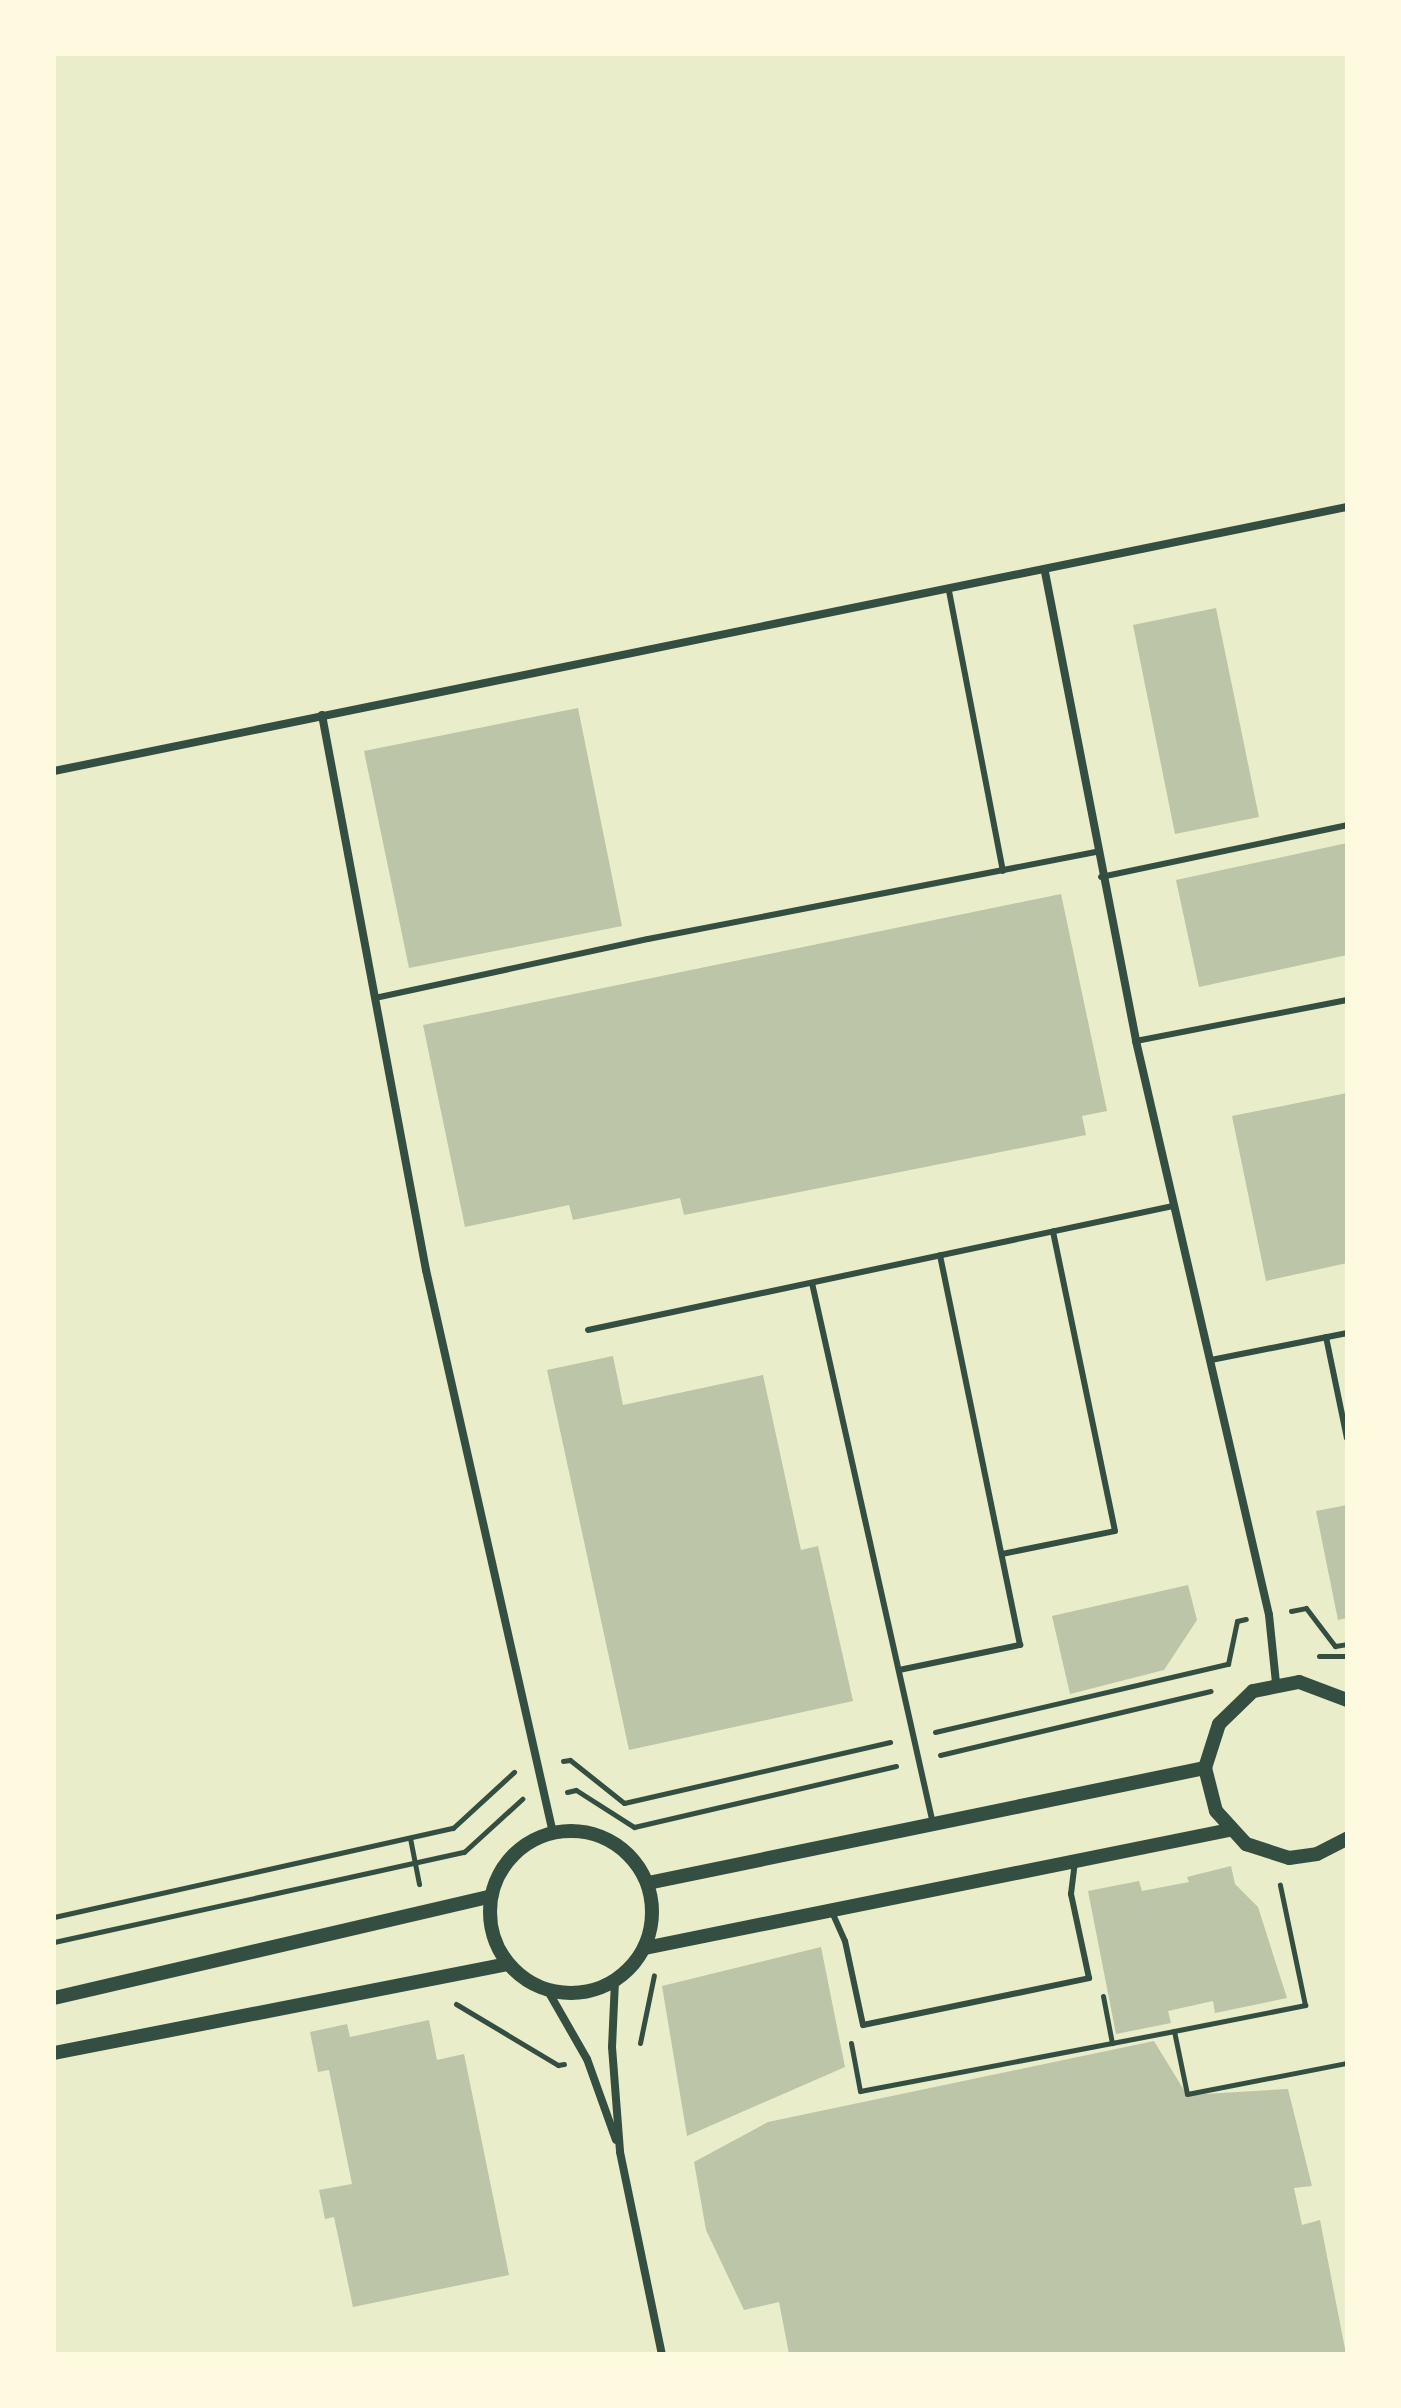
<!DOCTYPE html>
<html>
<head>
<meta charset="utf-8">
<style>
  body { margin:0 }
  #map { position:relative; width:1401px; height:2408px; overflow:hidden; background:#e9edc9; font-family:Lato,sans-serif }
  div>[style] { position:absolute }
  .building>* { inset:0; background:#bcc5a7 }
  .path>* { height:5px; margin:-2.5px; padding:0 2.5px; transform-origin:2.5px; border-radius:2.5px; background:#344e41 }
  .service>* { height:6px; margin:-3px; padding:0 3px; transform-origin:3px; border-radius:3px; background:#344e41 }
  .minor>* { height:8px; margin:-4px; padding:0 4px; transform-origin:4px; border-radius:4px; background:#344e41 }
  .tertiary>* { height:14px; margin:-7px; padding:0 7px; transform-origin:7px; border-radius:7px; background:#344e41 }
  .tertiary>.ring { margin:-7px; padding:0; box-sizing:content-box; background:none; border:14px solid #344e41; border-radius:50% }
  span { translate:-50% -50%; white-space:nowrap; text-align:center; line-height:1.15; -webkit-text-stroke:7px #fefae0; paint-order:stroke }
  .frame { position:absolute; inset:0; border:56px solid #fefae0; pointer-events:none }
</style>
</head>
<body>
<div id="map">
  <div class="building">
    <i style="clip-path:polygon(1216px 608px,1259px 817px,1175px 834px,1133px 625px)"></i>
    <i style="clip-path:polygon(578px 708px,622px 926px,409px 968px,364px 751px)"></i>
    <i style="clip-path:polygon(1347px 843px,1347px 955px,1199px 987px,1176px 880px)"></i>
    <i style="clip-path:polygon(1061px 894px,1107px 1111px,1082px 1116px,1086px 1135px,684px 1215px,680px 1198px,573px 1220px,569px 1205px,465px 1227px,423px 1025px)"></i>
    <i style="clip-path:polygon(1347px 1093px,1347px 1263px,1266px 1281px,1232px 1116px)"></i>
    <i style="clip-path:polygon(613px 1356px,623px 1405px,763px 1375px,801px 1550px,818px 1546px,853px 1701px,629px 1750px,547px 1370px)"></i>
    <i style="clip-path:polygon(1347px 1505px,1347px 1618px,1338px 1620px,1316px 1511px)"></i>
    <i style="clip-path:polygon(1188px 1585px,1197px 1620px,1164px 1670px,1070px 1694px,1052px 1616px)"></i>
    <i style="clip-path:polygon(1231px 1866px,1235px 1884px,1258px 1907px,1287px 1998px,1215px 2013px,1213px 2001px,1168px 2011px,1171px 2023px,1116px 2034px,1088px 1891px,1139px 1881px,1142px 1891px,1189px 1882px,1187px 1877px)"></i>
    <i style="clip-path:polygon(821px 1947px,845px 2067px,687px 2136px,662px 1986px)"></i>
    <i style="clip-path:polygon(429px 2020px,437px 2060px,464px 2054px,509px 2275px,353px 2307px,334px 2217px,325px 2219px,319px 2190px,352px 2184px,329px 2070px,318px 2072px,310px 2032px,347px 2024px,350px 2037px)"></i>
    <i style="clip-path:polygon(1154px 2041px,1187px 2095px,1288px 2089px,1312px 2186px,1294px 2188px,1302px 2225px,1320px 2220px,1346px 2354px,789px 2354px,779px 2302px,744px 2310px,706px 2230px,694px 2162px,768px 2122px)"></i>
  </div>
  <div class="path">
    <i style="left:1291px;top:1611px;width:15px;rotate:-11deg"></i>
    <i style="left:1306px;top:1608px;width:48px;rotate:52.7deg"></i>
    <i style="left:1335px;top:1646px;width:12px;rotate:-9deg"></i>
    <i style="left:1319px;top:1656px;width:28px"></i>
    <i style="left:935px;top:1732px;width:301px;rotate:-13.1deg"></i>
    <i style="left:1228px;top:1664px;width:44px;rotate:-78.2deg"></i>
    <i style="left:1237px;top:1621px;width:9px;rotate:-13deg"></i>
    <i style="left:940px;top:1755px;width:278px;rotate:-13.3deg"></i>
    <i style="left:563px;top:1761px;width:7px;rotate:-8deg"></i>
    <i style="left:570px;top:1760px;width:69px;rotate:38.5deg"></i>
    <i style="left:624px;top:1803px;width:273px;rotate:-12.9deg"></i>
    <i style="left:567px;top:1792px;width:9px;rotate:-13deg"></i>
    <i style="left:576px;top:1790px;width:69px;rotate:32.5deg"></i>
    <i style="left:634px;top:1827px;width:269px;rotate:-13.1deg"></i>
    <i style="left:410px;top:1838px;width:47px;rotate:78.9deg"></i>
    <i style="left:54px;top:1917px;width:409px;rotate:-12.6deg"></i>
    <i style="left:453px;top:1828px;width:83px;rotate:-42.6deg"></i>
    <i style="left:54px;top:1942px;width:420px;rotate:-12.4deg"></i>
    <i style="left:464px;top:1852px;width:79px;rotate:-42.4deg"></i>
    <i style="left:1103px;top:1996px;width:48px;rotate:79.2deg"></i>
    <i style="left:456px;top:2004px;width:119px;rotate:30.9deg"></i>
    <i style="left:558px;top:2065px;width:6px;rotate:-9deg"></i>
    <i style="left:1174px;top:2031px;width:134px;rotate:-11.2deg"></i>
    <i style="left:1305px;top:2005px;width:123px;rotate:-101.8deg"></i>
    <i style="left:640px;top:2043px;width:69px;rotate:-78.4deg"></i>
    <i style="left:851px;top:2043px;width:49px;rotate:79.4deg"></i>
    <i style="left:860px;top:2091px;width:320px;rotate:-10.8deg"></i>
    <i style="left:1174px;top:2031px;width:64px;rotate:78.3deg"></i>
    <i style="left:1187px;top:2094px;width:163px;rotate:-11deg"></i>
  </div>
  <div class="service">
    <i style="left:949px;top:591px;width:285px;rotate:79.1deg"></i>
    <i style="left:1101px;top:877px;width:251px;rotate:-11.9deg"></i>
    <i style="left:375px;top:998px;width:279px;rotate:-12.2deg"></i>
    <i style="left:648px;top:939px;width:456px;rotate:-11deg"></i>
    <i style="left:1136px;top:1041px;width:215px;rotate:-11deg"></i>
    <i style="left:812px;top:1283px;width:554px;rotate:77.39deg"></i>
    <i style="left:588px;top:1330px;width:598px;rotate:-11.97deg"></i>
    <i style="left:1326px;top:1337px;width:103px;rotate:78.3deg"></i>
    <i style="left:1211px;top:1360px;width:139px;rotate:-11.2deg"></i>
    <i style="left:1002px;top:1554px;width:115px;rotate:-11.5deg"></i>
    <i style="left:1115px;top:1531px;width:306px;rotate:-101.7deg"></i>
    <i style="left:899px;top:1670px;width:124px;rotate:-11.7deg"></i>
    <i style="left:1020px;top:1645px;width:398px;rotate:-101.6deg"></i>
    <i style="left:832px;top:1912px;width:32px;rotate:66deg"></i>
    <i style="left:845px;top:1941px;width:86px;rotate:77.9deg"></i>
    <i style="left:863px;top:2025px;width:231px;rotate:-11.7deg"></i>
    <i style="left:1089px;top:1978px;width:86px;rotate:-102.1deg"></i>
    <i style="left:1071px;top:1894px;width:33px;rotate:-83deg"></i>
  </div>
  <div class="minor">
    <i style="left:1045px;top:572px;width:478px;rotate:79deg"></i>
    <i style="left:1136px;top:1041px;width:589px;rotate:76.95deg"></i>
    <i style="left:1269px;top:1615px;width:68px;rotate:84.1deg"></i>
    <i style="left:322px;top:715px;width:565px;rotate:79.39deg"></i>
    <i style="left:426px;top:1270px;width:577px;rotate:77.29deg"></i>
    <i style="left:54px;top:771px;width:1320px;rotate:-11.54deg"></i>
    <i style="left:615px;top:1981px;width:66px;rotate:92.6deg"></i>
    <i style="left:612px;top:2047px;width:105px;rotate:85.6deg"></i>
    <i style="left:620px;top:2152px;width:206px;rotate:78.3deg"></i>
    <i style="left:548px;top:1991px;width:78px;rotate:60.2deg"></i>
    <i style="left:587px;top:2059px;width:86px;rotate:70.3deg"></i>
  </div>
  <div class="tertiary">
    <i style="left:1347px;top:1700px;width:51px;rotate:-159.4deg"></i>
    <i style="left:1299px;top:1682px;width:47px;rotate:168.9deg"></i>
    <i style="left:1253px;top:1691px;width:47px;rotate:135.9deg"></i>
    <i style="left:1219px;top:1724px;width:46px;rotate:107.7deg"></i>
    <i style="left:1205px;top:1768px;width:44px;rotate:75.7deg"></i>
    <i style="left:1216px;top:1811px;width:45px;rotate:47.7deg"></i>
    <i style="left:1246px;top:1844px;width:45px;rotate:18deg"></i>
    <i style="left:1289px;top:1858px;width:28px;rotate:-8deg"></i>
    <i style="left:1317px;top:1854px;width:34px;rotate:-27deg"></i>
    <i class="ring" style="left:490px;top:1831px;width:148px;height:148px"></i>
    <i style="left:648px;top:1883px;width:569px;rotate:-11.67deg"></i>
    <i style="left:645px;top:1948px;width:596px;rotate:-11.42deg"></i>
    <i style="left:54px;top:1998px;width:449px;rotate:-13.1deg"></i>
    <i style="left:54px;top:2053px;width:463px;rotate:-11.1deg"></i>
  </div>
  <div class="frame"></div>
</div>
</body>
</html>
